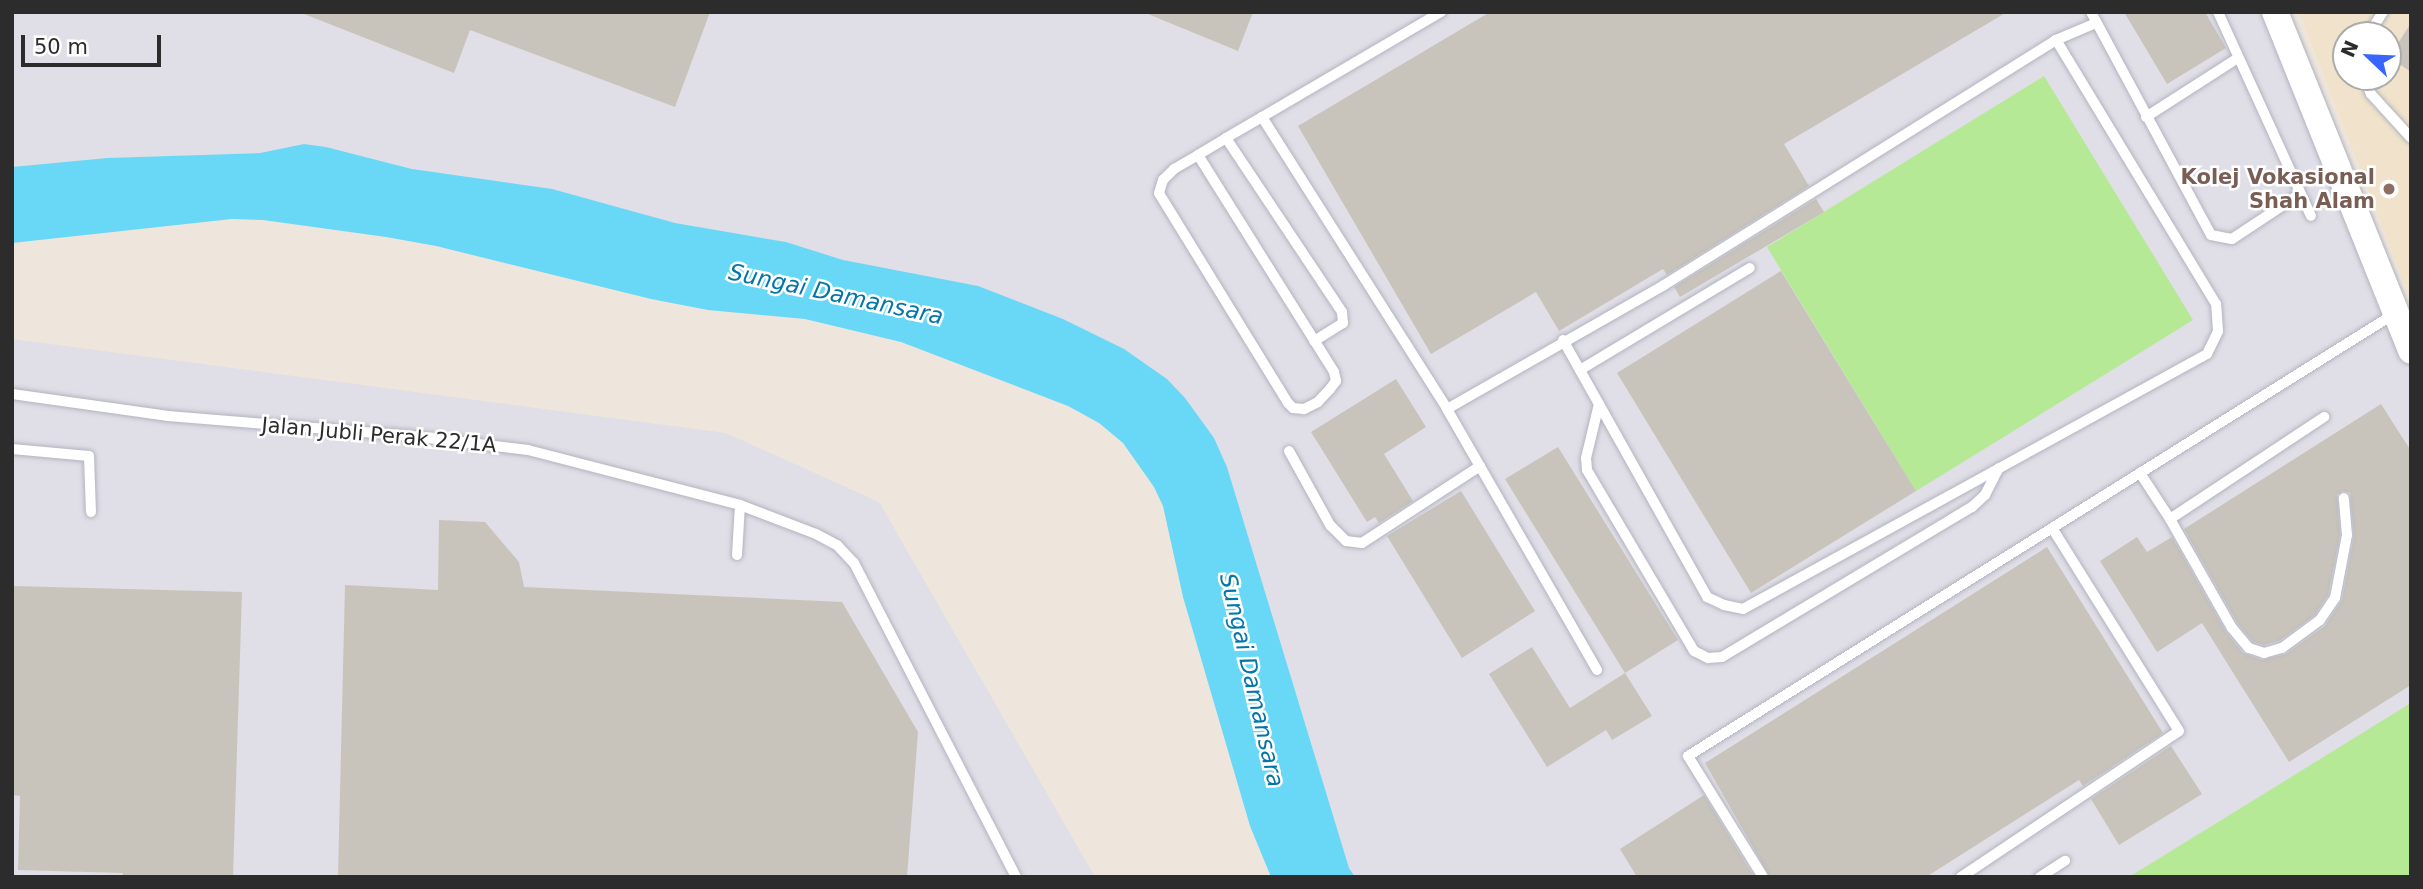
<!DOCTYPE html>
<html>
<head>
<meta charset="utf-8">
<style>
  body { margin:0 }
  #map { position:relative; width:2423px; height:889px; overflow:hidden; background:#eee6dd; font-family:"DejaVu Sans",sans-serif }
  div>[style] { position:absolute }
  .industrial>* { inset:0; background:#e0dee6 }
  .education>* { inset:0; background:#f1e3cb }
  .green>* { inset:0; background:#b5e995 }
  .water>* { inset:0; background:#69d8f7 }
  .building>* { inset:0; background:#c9c4bb }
  .roads { filter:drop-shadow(0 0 2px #b1b4c0) drop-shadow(0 0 2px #b1b4c0) }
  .lane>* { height:10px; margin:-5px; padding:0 5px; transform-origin:5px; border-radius:5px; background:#fff }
  .secondary>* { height:26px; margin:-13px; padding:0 13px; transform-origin:13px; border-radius:13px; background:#fff }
  .dots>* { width:19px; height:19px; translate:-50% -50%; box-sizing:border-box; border:4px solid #fff; border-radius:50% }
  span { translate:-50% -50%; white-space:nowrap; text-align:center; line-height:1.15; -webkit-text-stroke:5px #fff; paint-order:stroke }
  .education-label { font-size:21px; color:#785e54; font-weight:700 }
  .right { translate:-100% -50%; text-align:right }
  .street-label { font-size:21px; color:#2c2c2c }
  .water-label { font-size:23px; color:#0376a8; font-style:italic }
  .frame { position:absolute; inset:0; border:14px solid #2c2c2c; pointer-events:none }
  .north { position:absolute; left:2332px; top:21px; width:70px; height:70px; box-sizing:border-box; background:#fff; border:2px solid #ababab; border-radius:50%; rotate:293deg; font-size:19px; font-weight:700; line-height:28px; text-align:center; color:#2c2c2c }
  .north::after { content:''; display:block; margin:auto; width:24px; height:32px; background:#3966ff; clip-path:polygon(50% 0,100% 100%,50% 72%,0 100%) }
  .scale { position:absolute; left:21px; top:35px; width:140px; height:32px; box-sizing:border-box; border:4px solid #2c2c2c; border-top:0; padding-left:9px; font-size:21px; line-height:24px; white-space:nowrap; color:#2c2c2c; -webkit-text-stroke:5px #fff; paint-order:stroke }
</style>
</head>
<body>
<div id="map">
  <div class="industrial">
    <i style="clip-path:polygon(12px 12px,2270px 12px,2378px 307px,2411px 367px,2411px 877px,1355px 877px,1349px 868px,1227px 467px,1214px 438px,1167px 379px,842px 260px,786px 242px,675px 223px,412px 169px,326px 147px,304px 144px,260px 153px,107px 158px,12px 167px)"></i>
    <i style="clip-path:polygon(12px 339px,726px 433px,879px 502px,1095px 877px,12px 877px)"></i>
  </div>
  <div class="education">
    <i style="clip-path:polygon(evenodd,2299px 12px,2411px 12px,2411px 301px,2299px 12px,2346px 35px,2388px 35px,2388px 77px,2346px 77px,2346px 35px)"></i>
  </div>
  <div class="green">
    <i style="clip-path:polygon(2044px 76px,2193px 320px,1916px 491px,1767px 247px)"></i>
    <i style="clip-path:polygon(2411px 703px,2411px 877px,2129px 877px)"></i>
  </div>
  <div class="water">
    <i style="clip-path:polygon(304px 144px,326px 147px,412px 169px,552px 189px,675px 223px,786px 242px,843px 260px,978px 286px,1063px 319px,1124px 349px,1167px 379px,1185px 398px,1214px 438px,1227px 467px,1349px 868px,1355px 877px,1271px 877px,1250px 826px,1183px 597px,1163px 506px,1154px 487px,1123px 443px,1099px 423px,1068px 406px,901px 342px,805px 319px,708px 310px,651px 299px,436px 246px,386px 237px,263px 220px,232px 219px,12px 243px,12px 167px,107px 158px,260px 153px)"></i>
  </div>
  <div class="building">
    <i style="clip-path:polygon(299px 12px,710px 12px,675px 107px,470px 30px,454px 73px)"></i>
    <i style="clip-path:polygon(1143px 12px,1253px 12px,1238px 51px)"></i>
    <i style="clip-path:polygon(1490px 12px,2007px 12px,1784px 144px,1809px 186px,1667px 275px,1663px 269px,1559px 331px,1536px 292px,1431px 354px,1298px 126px)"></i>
    <i style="clip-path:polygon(2124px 12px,2205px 12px,2226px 48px,2167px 84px)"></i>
    <i style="clip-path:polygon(2411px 23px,2411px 72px,2389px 57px)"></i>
    <i style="clip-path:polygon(1816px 199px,1824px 212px,1680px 297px,1674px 287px)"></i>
    <i style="clip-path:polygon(1781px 271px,1916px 491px,1751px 593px,1617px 373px)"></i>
    <i style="clip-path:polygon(1396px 379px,1426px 427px,1384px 454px,1413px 501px,1379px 523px,1375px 517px,1367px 522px,1311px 432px)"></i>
    <i style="clip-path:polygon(2381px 404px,2411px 451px,2411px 685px,2289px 762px,2202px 623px,2157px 652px,2100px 561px,2137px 537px,2147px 552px,2172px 537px,2226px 632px,2243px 653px,2262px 660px,2286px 654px,2325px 626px,2342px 600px,2354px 536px,2350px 493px,2343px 491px,2337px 495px,2340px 535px,2328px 595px,2315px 615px,2279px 641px,2264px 645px,2253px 642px,2238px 624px,2184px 529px)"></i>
    <i style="clip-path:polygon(1558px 447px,1678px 640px,1625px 673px,1505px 479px)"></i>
    <i style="clip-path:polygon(1461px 491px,1535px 611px,1462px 658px,1387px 536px)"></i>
    <i style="clip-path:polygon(439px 520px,485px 522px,519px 562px,524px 587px,842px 602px,918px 732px,907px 877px,338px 877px,345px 585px,438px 590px)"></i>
    <i style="clip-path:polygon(2047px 547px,2163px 733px,2083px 786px,2079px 780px,1926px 877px,1770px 877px,1705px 763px)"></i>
    <i style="clip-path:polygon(12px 586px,242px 592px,233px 877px,122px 877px,123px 873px,18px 870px,20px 796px,12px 795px)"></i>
    <i style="clip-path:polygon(1532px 647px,1570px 708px,1625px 673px,1652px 716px,1612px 740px,1606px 730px,1547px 767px,1489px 674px)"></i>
    <i style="clip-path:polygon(2171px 746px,2202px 794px,2119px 845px,2091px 799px)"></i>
    <i style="clip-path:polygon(1704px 795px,1754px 877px,1637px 877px,1620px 849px)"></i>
  </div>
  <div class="roads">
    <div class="lane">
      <i style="left:2091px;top:12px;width:253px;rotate:61.7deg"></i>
      <i style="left:2211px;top:235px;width:21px;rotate:11deg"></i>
      <i style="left:2232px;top:239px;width:82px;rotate:-33.5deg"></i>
      <i style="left:2218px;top:12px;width:224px;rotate:65.5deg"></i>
      <i style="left:2368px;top:35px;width:27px;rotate:-57deg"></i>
      <i style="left:2364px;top:77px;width:18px;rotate:68deg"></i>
      <i style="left:2371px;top:94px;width:59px;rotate:47.7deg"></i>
      <i style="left:1262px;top:117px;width:346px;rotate:57.6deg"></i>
      <i style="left:1447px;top:409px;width:250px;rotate:-29.7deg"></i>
      <i style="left:1664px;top:285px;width:462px;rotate:-32deg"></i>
      <i style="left:2056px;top:40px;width:43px;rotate:-23deg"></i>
      <i style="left:2146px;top:117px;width:109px;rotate:-32.7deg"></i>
      <i style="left:1226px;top:138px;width:209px;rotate:56.3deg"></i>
      <i style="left:1342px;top:312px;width:11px;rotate:85deg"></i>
      <i style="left:1343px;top:323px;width:34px;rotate:148deg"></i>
      <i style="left:1198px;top:155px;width:256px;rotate:57.9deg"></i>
      <i style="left:1334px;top:372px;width:9px;rotate:77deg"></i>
      <i style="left:1336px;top:381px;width:10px;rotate:127deg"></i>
      <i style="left:1330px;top:389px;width:18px;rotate:133deg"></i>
      <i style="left:1318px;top:402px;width:16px;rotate:153deg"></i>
      <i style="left:1304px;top:409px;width:11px;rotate:-175deg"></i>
      <i style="left:1293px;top:408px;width:7px;rotate:-135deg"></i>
      <i style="left:1288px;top:403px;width:246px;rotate:-121.6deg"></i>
      <i style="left:1159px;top:193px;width:14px;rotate:-73deg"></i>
      <i style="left:1163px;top:180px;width:16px;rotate:-45deg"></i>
      <i style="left:1174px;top:169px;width:28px;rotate:-30deg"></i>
      <i style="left:1198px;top:155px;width:33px;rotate:-31deg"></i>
      <i style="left:1226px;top:138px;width:42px;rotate:-30.3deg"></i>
      <i style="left:1262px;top:117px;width:208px;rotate:-30.4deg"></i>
      <i style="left:1563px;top:340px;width:295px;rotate:60.7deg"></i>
      <i style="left:1707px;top:597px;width:19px;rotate:25deg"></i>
      <i style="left:1724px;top:605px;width:19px;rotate:12deg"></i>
      <i style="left:1743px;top:609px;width:529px;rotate:-28.79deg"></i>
      <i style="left:2207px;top:354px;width:25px;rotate:-64deg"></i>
      <i style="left:2218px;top:331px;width:27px;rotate:-94deg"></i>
      <i style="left:2216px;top:304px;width:309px;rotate:-121.2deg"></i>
      <i style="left:1580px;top:370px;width:198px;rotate:-31deg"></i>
      <i style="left:12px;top:394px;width:158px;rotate:8deg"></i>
      <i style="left:168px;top:416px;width:245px;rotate:4.7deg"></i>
      <i style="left:412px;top:436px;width:117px;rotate:6.9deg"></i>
      <i style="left:528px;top:450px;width:219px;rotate:14.5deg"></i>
      <i style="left:740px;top:505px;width:81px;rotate:20.9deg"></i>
      <i style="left:816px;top:534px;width:24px;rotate:28deg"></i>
      <i style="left:837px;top:545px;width:25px;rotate:47deg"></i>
      <i style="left:854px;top:563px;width:353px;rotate:62.7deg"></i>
      <i style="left:1599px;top:404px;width:56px;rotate:103.5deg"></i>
      <i style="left:1586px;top:458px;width:12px;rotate:85deg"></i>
      <i style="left:1587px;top:470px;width:210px;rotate:59.4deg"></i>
      <i style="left:1694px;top:651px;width:16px;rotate:27deg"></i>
      <i style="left:1708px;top:658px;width:14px;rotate:-4deg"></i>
      <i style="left:1722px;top:657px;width:292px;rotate:-31deg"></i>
      <i style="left:1972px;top:507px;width:18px;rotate:-43deg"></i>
      <i style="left:1985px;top:495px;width:30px;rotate:-63deg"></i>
      <i style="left:1447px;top:409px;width:301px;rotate:60.1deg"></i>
      <i style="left:12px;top:449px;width:77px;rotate:5.2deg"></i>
      <i style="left:89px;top:456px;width:56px;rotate:88deg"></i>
      <i style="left:1289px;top:451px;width:85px;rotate:61deg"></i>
      <i style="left:1330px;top:525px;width:23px;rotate:45deg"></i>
      <i style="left:1346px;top:541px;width:16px;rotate:7deg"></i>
      <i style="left:1362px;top:543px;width:141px;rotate:-33.1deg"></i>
      <i style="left:2140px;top:473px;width:55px;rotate:56.9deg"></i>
      <i style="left:2170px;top:519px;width:185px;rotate:-33.5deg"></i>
      <i style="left:2170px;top:519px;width:125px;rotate:60.4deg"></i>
      <i style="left:2232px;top:628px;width:26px;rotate:50deg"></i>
      <i style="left:2249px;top:648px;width:16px;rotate:18deg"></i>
      <i style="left:2264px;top:653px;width:19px;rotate:-16deg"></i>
      <i style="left:2282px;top:648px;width:47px;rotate:-36.4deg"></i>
      <i style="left:2320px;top:620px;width:27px;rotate:-56deg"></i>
      <i style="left:2335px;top:598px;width:64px;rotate:-79.2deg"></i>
      <i style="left:2347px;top:535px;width:37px;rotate:-95deg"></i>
      <i style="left:737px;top:555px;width:50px;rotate:-86.6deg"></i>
      <i style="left:1763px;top:877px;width:142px;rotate:-121.8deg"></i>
      <i style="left:1688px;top:756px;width:833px;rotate:-32.05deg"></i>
      <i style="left:1961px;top:877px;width:262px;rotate:-33.8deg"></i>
      <i style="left:2179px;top:731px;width:239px;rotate:-122deg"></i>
      <i style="left:2040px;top:877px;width:30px;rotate:-33deg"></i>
    </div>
    <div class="secondary">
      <i style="left:2275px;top:12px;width:365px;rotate:68.1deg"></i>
    </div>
  </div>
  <div class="dots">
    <i style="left:2389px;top:189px;background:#8d6e63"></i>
  </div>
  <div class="education-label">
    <span class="right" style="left:2375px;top:189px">Kolej Vokasional<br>Shah Alam</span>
  </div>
  <div class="street-label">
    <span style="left:379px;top:435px;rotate:5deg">Jalan Jubli Perak 22/1A</span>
  </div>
  <div class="water-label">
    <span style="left:836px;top:294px;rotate:12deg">Sungai Damansara</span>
    <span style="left:1252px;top:680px;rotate:77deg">Sungai Damansara</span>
  </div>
  <div class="frame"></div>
  <div class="north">N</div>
  <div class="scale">50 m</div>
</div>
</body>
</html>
